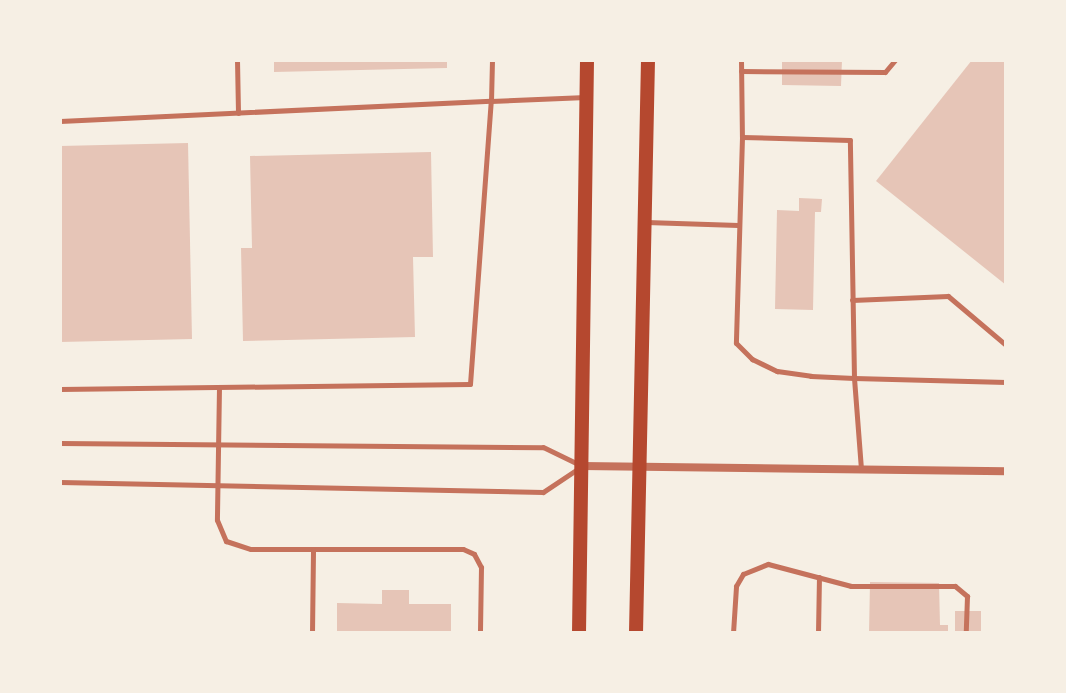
<!DOCTYPE html>
<html>
<head>
<meta charset="utf-8">
<style>
  body { margin:0 }
  #map { position:relative; width:1066px; height:693px; overflow:hidden; background:#f6efe4; font-family:"Public Sans",sans-serif }
  div>[style] { position:absolute }
  .building>* { inset:0; background:#e6c5b7 }
  .service>* { height:5px; margin:-2.5px; padding:0 2.5px; transform-origin:2.5px; border-radius:2.5px; background:#c5725c }
  .minor>* { height:8px; margin:-4px; padding:0 4px; transform-origin:4px; border-radius:4px; background:#c5725c }
  .secondary>* { height:14px; margin:-7px; padding:0 7px; transform-origin:7px; border-radius:7px; background:#b5482f }
  span { translate:-50% -50%; white-space:nowrap; text-align:center; line-height:1.15; -webkit-text-stroke:8px #f6efe4; paint-order:stroke }
  .frame { position:absolute; inset:0; border:62px solid #f6efe4; pointer-events:none }
</style>
</head>
<body>
<div id="map">
  <div class="building">
    <i style="clip-path:polygon(274px 60px,447px 60px,447px 68px,274px 72px)"></i>
    <i style="clip-path:polygon(782px 60px,842px 60px,841px 86px,782px 85px)"></i>
    <i style="clip-path:polygon(972px 60px,1006px 60px,1006px 285px,876px 181px)"></i>
    <i style="clip-path:polygon(188px 143px,192px 339px,60px 342px,60px 146px)"></i>
    <i style="clip-path:polygon(431px 152px,433px 257px,413px 257px,415px 337px,243px 341px,241px 248px,252px 248px,250px 156px)"></i>
    <i style="clip-path:polygon(799px 198px,822px 199px,821px 212px,815px 212px,813px 310px,775px 309px,777px 210px,799px 211px)"></i>
    <i style="clip-path:polygon(870px 582px,939px 583px,940px 625px,948px 625px,948px 633px,869px 633px)"></i>
    <i style="clip-path:polygon(382px 590px,409px 590px,409px 604px,451px 604px,451px 633px,337px 633px,337px 603px,382px 604px)"></i>
    <i style="clip-path:polygon(955px 611px,981px 611px,981px 633px,955px 633px)"></i>
  </div>
  <div class="service">
    <i style="left:237px;top:60px;width:53px;rotate:88.9deg"></i>
    <i style="left:741px;top:60px;width:77px;rotate:89.3deg"></i>
    <i style="left:741px;top:71px;width:144px;rotate:0.4deg"></i>
    <i style="left:885px;top:72px;width:16px;rotate:-50deg"></i>
    <i style="left:60px;top:121px;width:431px;rotate:-2.7deg"></i>
    <i style="left:491px;top:101px;width:41px;rotate:-88.6deg"></i>
    <i style="left:646px;top:222px;width:92px;rotate:1.9deg"></i>
    <i style="left:852px;top:300px;width:96px;rotate:-2.4deg"></i>
    <i style="left:948px;top:296px;width:76px;rotate:40.2deg"></i>
    <i style="left:219px;top:387px;width:133px;rotate:90.9deg"></i>
    <i style="left:217px;top:520px;width:23px;rotate:67deg"></i>
    <i style="left:226px;top:541px;width:26px;rotate:18deg"></i>
    <i style="left:251px;top:549px;width:212px"></i>
    <i style="left:463px;top:549px;width:12px;rotate:24deg"></i>
    <i style="left:474px;top:554px;width:15px;rotate:62deg"></i>
    <i style="left:481px;top:567px;width:66px;rotate:90.9deg"></i>
    <i style="left:60px;top:389px;width:410px;rotate:-0.7deg"></i>
    <i style="left:470px;top:384px;width:284px;rotate:-85.8deg"></i>
    <i style="left:491px;top:101px;width:95px;rotate:-2.4deg"></i>
    <i style="left:60px;top:443px;width:483px;rotate:0.5deg"></i>
    <i style="left:543px;top:447px;width:43px;rotate:26deg"></i>
    <i style="left:582px;top:466px;width:47px;rotate:146.3deg"></i>
    <i style="left:543px;top:492px;width:483px;rotate:-178.8deg"></i>
    <i style="left:861px;top:469px;width:91px;rotate:-94.4deg"></i>
    <i style="left:854px;top:378px;width:238px;rotate:-91deg"></i>
    <i style="left:850px;top:140px;width:108px;rotate:-178.4deg"></i>
    <i style="left:742px;top:137px;width:206px;rotate:91.7deg"></i>
    <i style="left:736px;top:343px;width:23px;rotate:45deg"></i>
    <i style="left:752px;top:359px;width:28px;rotate:26deg"></i>
    <i style="left:777px;top:371px;width:34px;rotate:8deg"></i>
    <i style="left:811px;top:376px;width:43px;rotate:2.7deg"></i>
    <i style="left:854px;top:378px;width:152px;rotate:1.5deg"></i>
    <i style="left:312px;top:633px;width:83px;rotate:-89.3deg"></i>
    <i style="left:733px;top:633px;width:47px;rotate:-86.3deg"></i>
    <i style="left:736px;top:586px;width:14px;rotate:-60deg"></i>
    <i style="left:743px;top:574px;width:27px;rotate:-22deg"></i>
    <i style="left:768px;top:564px;width:86px;rotate:14.8deg"></i>
    <i style="left:851px;top:586px;width:104px"></i>
    <i style="left:955px;top:586px;width:16px;rotate:40deg"></i>
    <i style="left:967px;top:596px;width:37px;rotate:92deg"></i>
    <i style="left:818px;top:633px;width:56px;rotate:-89deg"></i>
  </div>
  <div class="minor">
    <i style="left:582px;top:466px;width:424px;rotate:0.7deg"></i>
  </div>
  <div class="secondary">
    <i style="left:579px;top:633px;width:573px;rotate:-89.2deg"></i>
    <i style="left:636px;top:633px;width:573px;rotate:-88.8deg"></i>
  </div>
  <div class="frame"></div>
</div>
</body>
</html>
